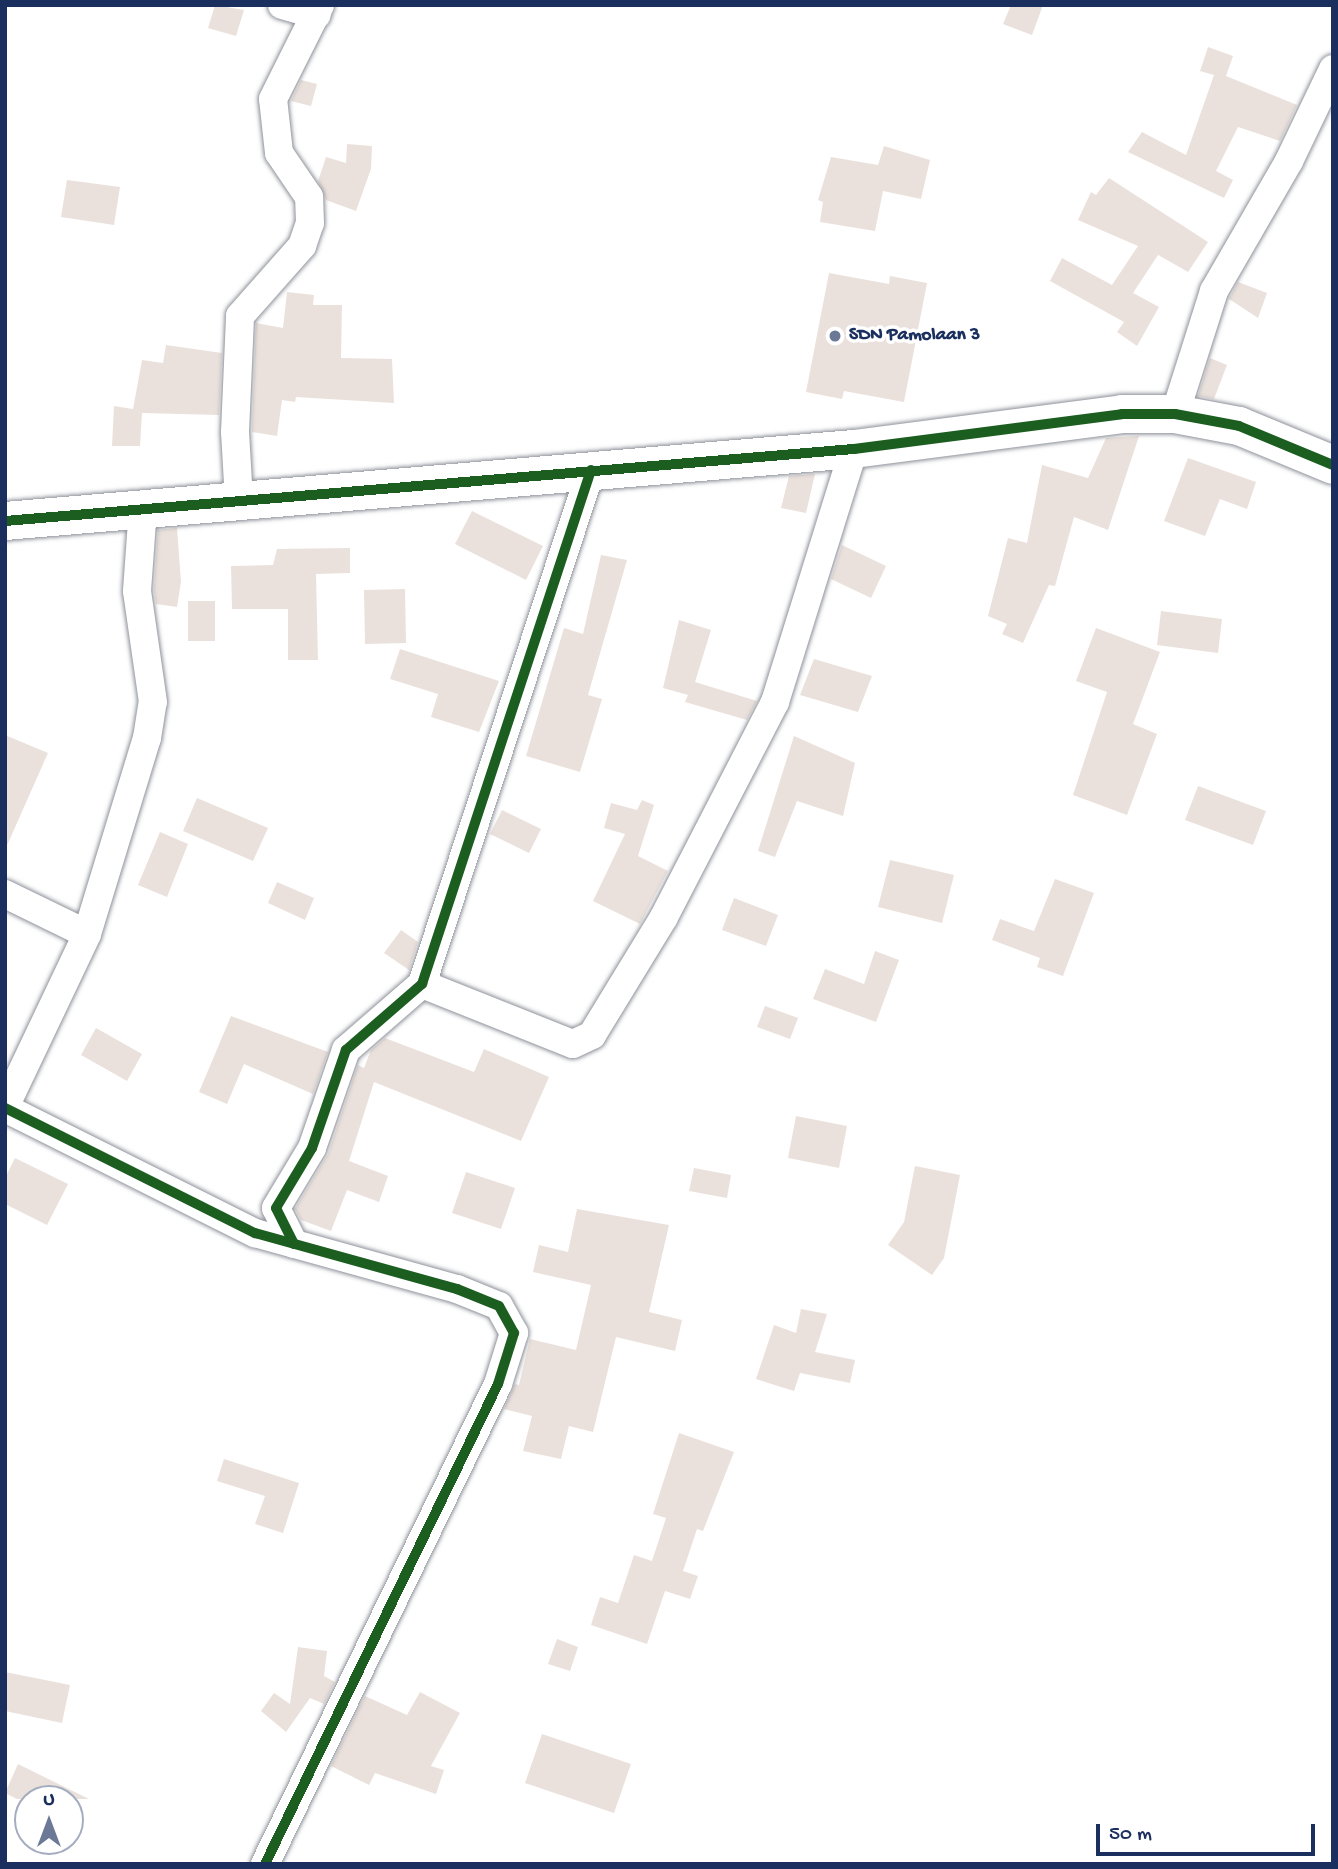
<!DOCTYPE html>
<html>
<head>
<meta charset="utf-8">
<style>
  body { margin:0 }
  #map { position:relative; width:1338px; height:1869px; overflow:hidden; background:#fff; font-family:"Gochi Hand",sans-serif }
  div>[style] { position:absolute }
  .building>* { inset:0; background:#ebe1dc }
  .roads { filter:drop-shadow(0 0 2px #8e929a) drop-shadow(0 0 2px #8e929a) }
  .street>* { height:28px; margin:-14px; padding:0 14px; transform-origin:14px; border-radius:14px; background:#fff }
  .secondary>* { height:38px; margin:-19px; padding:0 19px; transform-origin:19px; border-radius:19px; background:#fff }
  .cycleway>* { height:10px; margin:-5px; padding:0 5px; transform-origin:5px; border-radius:5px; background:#1b5e20 }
  .dots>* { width:19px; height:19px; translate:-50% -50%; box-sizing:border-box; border:4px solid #fff; border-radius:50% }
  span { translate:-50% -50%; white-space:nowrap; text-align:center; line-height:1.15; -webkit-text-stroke:7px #fff; paint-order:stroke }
  .poi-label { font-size:19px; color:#1b2f5e; font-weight:700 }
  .left { translate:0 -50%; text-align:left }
  .frame { position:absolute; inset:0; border:7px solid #1b2f5e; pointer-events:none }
  .north { position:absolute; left:14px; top:1785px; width:70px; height:70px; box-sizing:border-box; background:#fff; border:2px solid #a4acbf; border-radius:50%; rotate:0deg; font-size:19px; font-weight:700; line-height:28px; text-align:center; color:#1b2f5e }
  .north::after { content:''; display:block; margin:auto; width:24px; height:32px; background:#6b7896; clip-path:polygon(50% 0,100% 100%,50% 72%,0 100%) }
  .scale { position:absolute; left:1096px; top:1824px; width:219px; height:32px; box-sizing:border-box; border:4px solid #1b2f5e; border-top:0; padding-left:9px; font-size:21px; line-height:24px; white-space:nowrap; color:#1b2f5e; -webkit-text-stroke:5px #fff; paint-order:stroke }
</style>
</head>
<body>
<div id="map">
  <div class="building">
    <i style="clip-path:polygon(215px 5px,244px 10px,236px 36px,208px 28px)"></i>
    <i style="clip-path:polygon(1011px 5px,1043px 5px,1032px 35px,1003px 24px)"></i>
    <i style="clip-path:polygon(1208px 47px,1233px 56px,1226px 76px,1297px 105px,1280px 141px,1238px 127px,1216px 171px,1233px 180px,1224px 198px,1128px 152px,1142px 132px,1186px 155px,1214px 75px,1200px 71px)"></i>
    <i style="clip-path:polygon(301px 80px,317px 84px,311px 106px,291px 101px)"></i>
    <i style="clip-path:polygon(347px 144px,372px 146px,371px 169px,356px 211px,326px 200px,318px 181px,326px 157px,346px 163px)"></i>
    <i style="clip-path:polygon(884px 146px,930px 160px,921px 199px,883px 191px,875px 231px,820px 222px,823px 202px,818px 200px,831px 157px,878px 165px)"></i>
    <i style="clip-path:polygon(1109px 178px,1208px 242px,1188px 272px,1153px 252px,1158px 255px,1133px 293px,1159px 307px,1137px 346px,1117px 332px,1124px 322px,1050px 281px,1062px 258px,1112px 285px,1138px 246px,1078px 220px,1091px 192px,1096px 195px)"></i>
    <i style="clip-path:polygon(67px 180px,120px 187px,114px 225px,61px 217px)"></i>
    <i style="clip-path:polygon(829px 273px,889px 284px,890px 276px,927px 283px,904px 402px,844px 391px,842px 399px,806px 392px)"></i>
    <i style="clip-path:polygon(1238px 282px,1267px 293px,1258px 318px,1229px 299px)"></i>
    <i style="clip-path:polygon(287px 292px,314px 295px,313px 305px,342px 305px,341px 358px,392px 359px,394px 403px,296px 397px,295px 402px,282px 400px,277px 436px,252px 432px,256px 323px,283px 328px)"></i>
    <i style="clip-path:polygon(166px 345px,222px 353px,219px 415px,142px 413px,140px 446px,112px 446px,114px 406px,133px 409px,142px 360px,163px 363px)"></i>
    <i style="clip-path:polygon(1210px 358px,1227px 365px,1214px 399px,1198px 396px)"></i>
    <i style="clip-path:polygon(1139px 436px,1108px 530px,1074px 517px,1055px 586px,1049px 585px,1023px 643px,1002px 634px,1007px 624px,988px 616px,1008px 538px,1027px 543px,1042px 465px,1088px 478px,1106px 438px)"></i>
    <i style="clip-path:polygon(1188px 458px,1256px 482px,1247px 509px,1220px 499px,1205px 536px,1164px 521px)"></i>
    <i style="clip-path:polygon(815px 474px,806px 513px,781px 508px,789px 476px)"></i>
    <i style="clip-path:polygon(472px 511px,543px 546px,526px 580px,455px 544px)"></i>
    <i style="clip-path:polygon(177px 528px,181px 582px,177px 607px,156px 604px,154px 590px,158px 530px)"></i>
    <i style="clip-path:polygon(842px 545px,886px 566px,871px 598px,831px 579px)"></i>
    <i style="clip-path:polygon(350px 548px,350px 573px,316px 574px,318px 660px,288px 660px,288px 609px,232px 609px,231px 566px,273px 565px,277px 549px)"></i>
    <i style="clip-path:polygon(601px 555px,627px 560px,588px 695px,602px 699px,580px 772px,526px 756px,564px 628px,583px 634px)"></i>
    <i style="clip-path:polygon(405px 589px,406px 643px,365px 644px,364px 590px)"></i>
    <i style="clip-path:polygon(188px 601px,215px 601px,215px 641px,188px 641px)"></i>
    <i style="clip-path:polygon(1161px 611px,1222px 619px,1218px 653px,1157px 645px)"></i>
    <i style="clip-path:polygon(679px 620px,711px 630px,695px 682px,757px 701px,747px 720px,685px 702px,688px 695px,663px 688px)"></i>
    <i style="clip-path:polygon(1096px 628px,1160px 652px,1133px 724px,1157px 734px,1127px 815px,1073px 795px,1107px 692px,1076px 681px)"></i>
    <i style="clip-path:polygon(400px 649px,499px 681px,479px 732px,431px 717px,438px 694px,390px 679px)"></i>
    <i style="clip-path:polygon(814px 659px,872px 676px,858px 712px,800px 695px)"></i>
    <i style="clip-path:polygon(5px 735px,48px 753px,5px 850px)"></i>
    <i style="clip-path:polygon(794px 736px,855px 763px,843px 816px,797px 801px,775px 857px,758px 851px)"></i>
    <i style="clip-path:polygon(1198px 786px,1266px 811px,1253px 845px,1185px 820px)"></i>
    <i style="clip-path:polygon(197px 798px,268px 828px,253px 861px,183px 831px)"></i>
    <i style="clip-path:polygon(642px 800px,654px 805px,638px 856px,668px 871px,640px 924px,593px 901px,625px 834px,604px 828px,611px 803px,637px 810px)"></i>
    <i style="clip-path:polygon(502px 810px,541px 829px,529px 853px,490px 834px)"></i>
    <i style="clip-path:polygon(160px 832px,188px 844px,167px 897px,138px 885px)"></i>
    <i style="clip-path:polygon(890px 860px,954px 875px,942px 923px,878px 907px)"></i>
    <i style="clip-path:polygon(1055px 879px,1094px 893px,1063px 976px,1037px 967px,1040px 958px,992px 940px,1000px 919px,1034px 931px)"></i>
    <i style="clip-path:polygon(277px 882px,314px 898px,305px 920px,268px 903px)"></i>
    <i style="clip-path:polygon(734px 898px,778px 915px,766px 946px,722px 930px)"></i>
    <i style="clip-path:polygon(401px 930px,418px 942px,409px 970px,384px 953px)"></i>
    <i style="clip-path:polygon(875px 951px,899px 960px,876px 1022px,813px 999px,825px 969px,864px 984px)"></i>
    <i style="clip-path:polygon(765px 1006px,798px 1018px,790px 1039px,757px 1027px)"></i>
    <i style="clip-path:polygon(231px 1016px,328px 1052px,313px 1094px,244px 1064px,227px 1104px,199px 1092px)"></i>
    <i style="clip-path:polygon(96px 1028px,142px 1054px,127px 1081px,81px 1055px)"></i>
    <i style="clip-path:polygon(385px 1038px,474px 1072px,484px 1049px,549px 1077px,521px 1141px,374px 1082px,349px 1161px,388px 1176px,379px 1202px,347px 1190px,331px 1231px,301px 1220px,295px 1209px,328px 1154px,358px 1065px,364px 1068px,371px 1050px)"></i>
    <i style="clip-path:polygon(796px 1116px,847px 1126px,839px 1168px,788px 1158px)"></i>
    <i style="clip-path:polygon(15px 1158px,68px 1184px,47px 1225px,5px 1204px,5px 1178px)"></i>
    <i style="clip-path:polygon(915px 1166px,960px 1175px,944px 1258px,932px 1275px,888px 1245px,904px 1222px)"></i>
    <i style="clip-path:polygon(694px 1168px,731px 1175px,727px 1198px,689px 1191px)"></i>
    <i style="clip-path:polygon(466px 1172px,515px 1188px,501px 1229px,452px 1213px)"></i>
    <i style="clip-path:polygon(577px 1209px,669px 1225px,649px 1312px,682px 1320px,675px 1351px,616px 1337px,593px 1432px,569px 1426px,561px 1459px,523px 1451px,532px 1416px,504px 1409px,515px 1384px,519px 1385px,530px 1339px,576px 1350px,591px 1285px,533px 1272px,539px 1245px,568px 1252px)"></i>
    <i style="clip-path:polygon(801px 1309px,827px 1314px,815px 1352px,855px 1360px,850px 1383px,800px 1373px,794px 1391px,756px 1379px,774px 1325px,796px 1333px)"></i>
    <i style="clip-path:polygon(679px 1433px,734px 1452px,703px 1531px,697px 1529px,683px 1571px,698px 1576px,690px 1599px,665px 1591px,647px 1644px,591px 1625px,600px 1597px,618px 1603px,634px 1555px,652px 1561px,666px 1518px,653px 1514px)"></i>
    <i style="clip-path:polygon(224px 1459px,299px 1483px,283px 1533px,255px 1524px,265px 1496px,217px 1481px)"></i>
    <i style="clip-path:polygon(557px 1639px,578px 1647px,570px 1671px,548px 1664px)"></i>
    <i style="clip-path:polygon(298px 1647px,327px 1651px,324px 1676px,335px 1682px,324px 1704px,310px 1698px,286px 1732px,261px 1711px,274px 1693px,290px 1704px)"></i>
    <i style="clip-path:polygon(5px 1672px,70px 1685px,62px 1723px,5px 1711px)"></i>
    <i style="clip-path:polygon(420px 1692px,460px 1713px,431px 1766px,444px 1770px,436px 1794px,375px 1773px,369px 1785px,331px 1766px,365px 1696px,407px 1715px)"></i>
    <i style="clip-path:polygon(542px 1734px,631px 1764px,614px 1813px,525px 1783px)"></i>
    <i style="clip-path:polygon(18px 1764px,89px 1799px,17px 1799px,5px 1793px)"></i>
  </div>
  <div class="roads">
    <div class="street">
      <i style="left:282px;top:5px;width:36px;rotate:16deg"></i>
      <i style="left:1175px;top:414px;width:129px;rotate:-72.4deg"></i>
      <i style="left:1214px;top:291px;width:150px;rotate:-60deg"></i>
      <i style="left:1289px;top:161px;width:102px;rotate:-64.4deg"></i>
      <i style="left:239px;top:501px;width:69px;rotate:-93.3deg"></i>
      <i style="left:235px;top:432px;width:116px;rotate:-87.5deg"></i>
      <i style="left:240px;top:316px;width:94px;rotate:-48.5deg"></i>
      <i style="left:302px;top:246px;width:24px;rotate:-71deg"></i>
      <i style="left:310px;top:223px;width:26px;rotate:-92deg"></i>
      <i style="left:309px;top:197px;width:53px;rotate:-124.3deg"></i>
      <i style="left:279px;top:153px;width:54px;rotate:-96.3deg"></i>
      <i style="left:273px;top:99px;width:105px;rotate:-63.4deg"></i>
      <i style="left:5px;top:894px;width:91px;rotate:26deg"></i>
      <i style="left:422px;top:984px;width:162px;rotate:21.7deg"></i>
      <i style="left:573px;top:1044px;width:21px;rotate:-25deg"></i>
      <i style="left:592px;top:1035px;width:138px;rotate:-58.6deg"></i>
      <i style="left:664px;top:917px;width:242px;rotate:-62.7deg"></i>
      <i style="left:775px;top:702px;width:265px;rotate:-72.7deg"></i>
      <i style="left:5px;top:1107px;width:191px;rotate:-64.6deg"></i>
      <i style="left:87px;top:934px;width:205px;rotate:-73deg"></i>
      <i style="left:147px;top:738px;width:36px;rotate:-81deg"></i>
      <i style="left:153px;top:702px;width:112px;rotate:-98.2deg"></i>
      <i style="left:137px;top:591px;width:70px;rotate:-85.9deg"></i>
      <i style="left:142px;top:521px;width:18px;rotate:-41deg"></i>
      <i style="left:5px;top:1108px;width:280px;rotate:26.6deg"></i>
      <i style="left:255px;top:1233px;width:210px;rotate:15.5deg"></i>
      <i style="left:457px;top:1289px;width:45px;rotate:22deg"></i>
      <i style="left:499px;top:1306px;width:31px;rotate:61deg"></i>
      <i style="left:514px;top:1333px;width:53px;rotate:107.4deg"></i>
      <i style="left:498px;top:1384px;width:534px;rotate:115.89deg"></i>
      <i style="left:294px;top:1244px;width:40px;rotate:-116.6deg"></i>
      <i style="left:276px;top:1208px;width:70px;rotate:-59deg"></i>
      <i style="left:312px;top:1148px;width:104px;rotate:-70.9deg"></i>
      <i style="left:346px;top:1050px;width:101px;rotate:-41deg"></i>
      <i style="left:422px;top:984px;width:541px;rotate:-71.8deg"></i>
    </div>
    <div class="secondary">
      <i style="left:5px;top:521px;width:852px;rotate:-4.85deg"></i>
      <i style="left:854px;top:449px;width:270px;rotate:-7.4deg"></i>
      <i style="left:1122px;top:414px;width:53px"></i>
      <i style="left:1175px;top:414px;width:65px;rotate:10.6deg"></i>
      <i style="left:1239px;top:426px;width:102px;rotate:22.5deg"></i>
    </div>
  </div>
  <div class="cycleway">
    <i style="left:5px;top:521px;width:852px;rotate:-4.85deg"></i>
    <i style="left:854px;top:449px;width:270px;rotate:-7.4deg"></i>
    <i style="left:1122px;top:414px;width:53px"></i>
    <i style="left:1175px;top:414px;width:65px;rotate:10.6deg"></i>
    <i style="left:1239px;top:426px;width:102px;rotate:22.5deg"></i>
    <i style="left:5px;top:1108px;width:280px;rotate:26.6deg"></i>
    <i style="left:255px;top:1233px;width:210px;rotate:15.5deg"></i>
    <i style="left:457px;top:1289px;width:45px;rotate:22deg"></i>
    <i style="left:499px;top:1306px;width:31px;rotate:61deg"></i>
    <i style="left:514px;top:1333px;width:53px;rotate:107.4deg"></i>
    <i style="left:498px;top:1384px;width:534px;rotate:115.89deg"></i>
    <i style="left:294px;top:1244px;width:40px;rotate:-116.6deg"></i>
    <i style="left:276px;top:1208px;width:70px;rotate:-59deg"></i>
    <i style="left:312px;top:1148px;width:104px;rotate:-70.9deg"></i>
    <i style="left:346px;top:1050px;width:101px;rotate:-41deg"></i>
    <i style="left:422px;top:984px;width:541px;rotate:-71.8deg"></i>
  </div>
  <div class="dots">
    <i style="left:835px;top:336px;background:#6b7896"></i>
  </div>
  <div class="poi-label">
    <span class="left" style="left:849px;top:336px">SDN Pamolaan 3</span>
  </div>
  <div class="frame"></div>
  <div class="north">U</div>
  <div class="scale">50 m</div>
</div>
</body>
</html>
